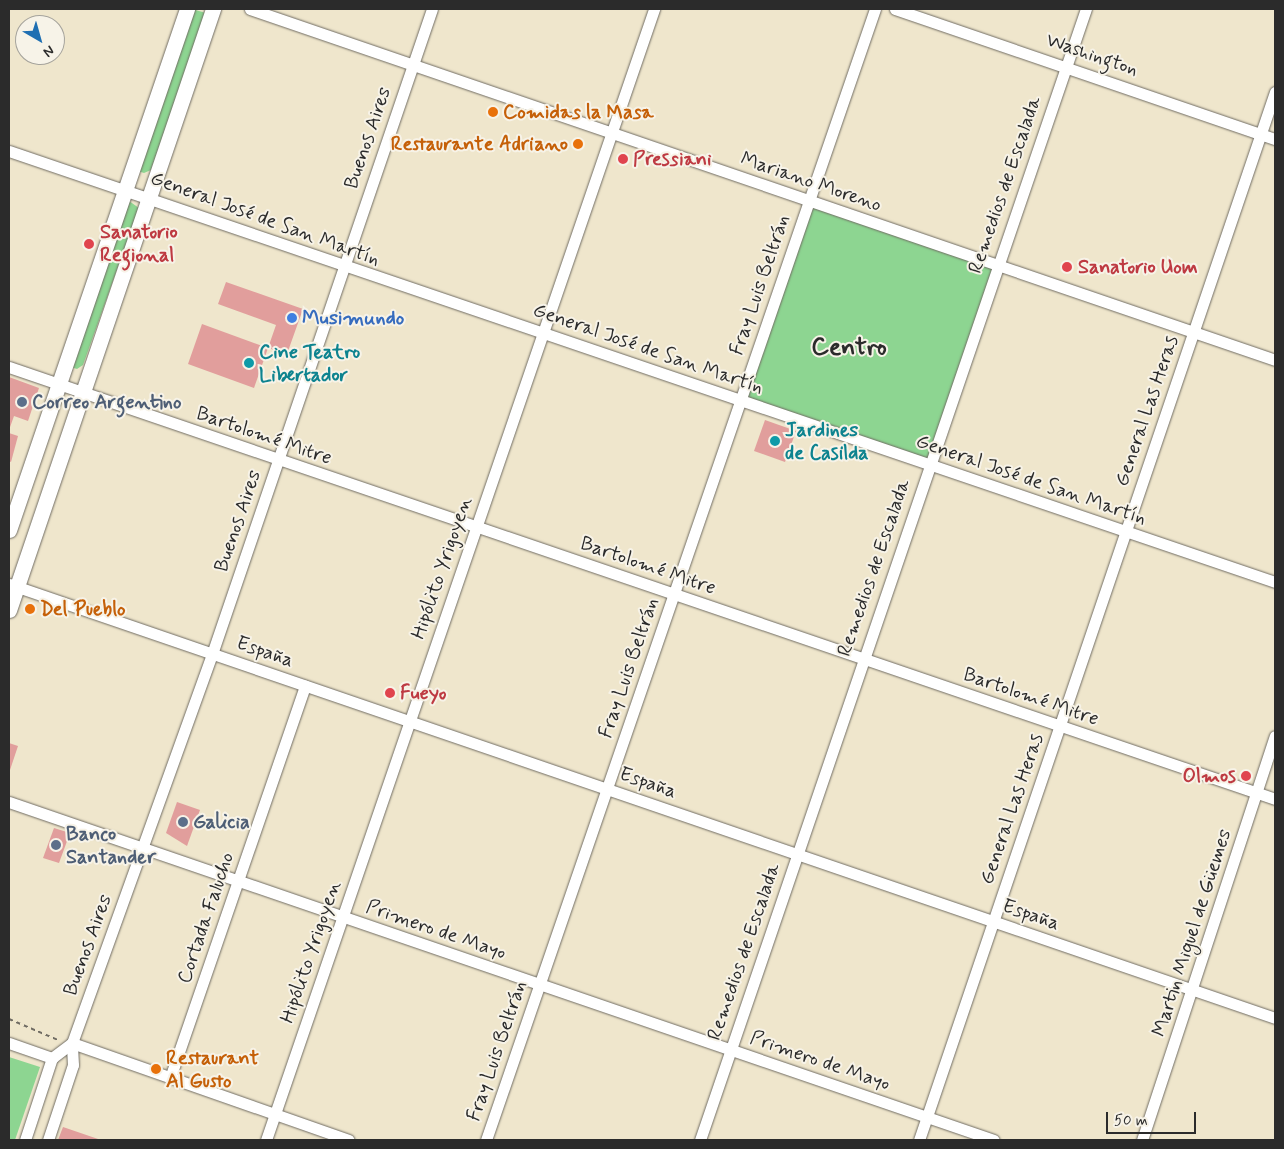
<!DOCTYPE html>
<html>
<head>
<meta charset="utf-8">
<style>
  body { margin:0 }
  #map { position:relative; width:1284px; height:1149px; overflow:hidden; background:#efe6cc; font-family:Mynerve,sans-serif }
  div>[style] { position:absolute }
  .green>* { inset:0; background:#8dd591 }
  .building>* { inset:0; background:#e19e9c }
  .path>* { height:2px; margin-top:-1px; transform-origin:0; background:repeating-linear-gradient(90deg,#706c63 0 4px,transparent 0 8px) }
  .roads { filter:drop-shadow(0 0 1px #706c63) drop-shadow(0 0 1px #706c63) }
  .minor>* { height:11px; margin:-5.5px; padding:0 5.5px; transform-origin:5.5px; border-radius:5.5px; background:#fff }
  .major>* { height:15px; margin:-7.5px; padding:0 7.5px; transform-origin:7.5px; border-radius:7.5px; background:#fff }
  .dots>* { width:14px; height:14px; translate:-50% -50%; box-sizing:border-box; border:2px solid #f7f3e8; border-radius:50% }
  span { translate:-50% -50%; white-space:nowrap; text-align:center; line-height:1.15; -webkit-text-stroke:4px #f7f3e8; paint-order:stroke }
  .street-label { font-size:20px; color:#2b2b2b }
  .food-label { font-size:20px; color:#c56008; font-weight:700 }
  .left { translate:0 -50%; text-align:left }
  .right { translate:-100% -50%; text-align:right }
  .health-label { font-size:20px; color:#be3a42; font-weight:700 }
  .shop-label { font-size:20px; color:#366cbe; font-weight:700 }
  .culture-label { font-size:20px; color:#0d838f; font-weight:700 }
  .service-label { font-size:20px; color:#4e5e75; font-weight:700 }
  .district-label { font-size:25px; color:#2b2b2b; font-weight:700 }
  .frame { position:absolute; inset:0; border:10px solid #2b2b2b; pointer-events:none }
  .north { position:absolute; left:15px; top:15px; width:50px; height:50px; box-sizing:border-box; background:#f7f3e8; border:1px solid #a5a39c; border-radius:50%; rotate:142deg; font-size:14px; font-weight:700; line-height:20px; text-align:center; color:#2b2b2b }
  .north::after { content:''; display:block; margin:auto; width:18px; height:22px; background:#1f6fb2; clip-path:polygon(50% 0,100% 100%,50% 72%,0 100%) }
  .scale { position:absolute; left:1106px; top:1112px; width:90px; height:22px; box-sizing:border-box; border:2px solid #2b2b2b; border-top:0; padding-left:6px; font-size:15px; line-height:18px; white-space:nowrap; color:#2b2b2b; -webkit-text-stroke:4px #f7f3e8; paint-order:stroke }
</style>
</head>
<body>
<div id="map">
  <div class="green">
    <i style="clip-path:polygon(192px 9px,206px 13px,151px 170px,144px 173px,138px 171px)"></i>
    <i style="clip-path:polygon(129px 201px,139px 208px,83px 365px,77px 369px,71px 367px)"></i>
    <i style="clip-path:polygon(809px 201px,997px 264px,929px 464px,740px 400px)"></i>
    <i style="clip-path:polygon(9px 1057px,40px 1067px,15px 1140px,9px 1140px)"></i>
  </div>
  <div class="building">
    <i style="clip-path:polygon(226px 282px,303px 309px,287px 354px,268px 348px,276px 325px,218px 304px)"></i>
    <i style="clip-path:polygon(202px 324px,268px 348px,254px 388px,188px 364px)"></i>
    <i style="clip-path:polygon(9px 377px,39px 388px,28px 421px,14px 416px,9px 430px)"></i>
    <i style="clip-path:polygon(765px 420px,796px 431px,785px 462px,754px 451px)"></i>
    <i style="clip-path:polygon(9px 433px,18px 436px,11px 462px,9px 461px)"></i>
    <i style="clip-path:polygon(9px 743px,18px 746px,9px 773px)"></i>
    <i style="clip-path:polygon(177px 802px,200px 810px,187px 846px,166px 833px)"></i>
    <i style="clip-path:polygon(54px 828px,70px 833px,59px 863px,43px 858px)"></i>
    <i style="clip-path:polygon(63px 1127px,101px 1140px,58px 1140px)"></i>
  </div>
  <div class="path">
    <i style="left:9px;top:1019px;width:53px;rotate:23.2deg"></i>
  </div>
  <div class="roads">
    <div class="minor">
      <i style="left:250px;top:9px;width:1083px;rotate:18.9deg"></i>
      <i style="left:895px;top:9px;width:402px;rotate:18.9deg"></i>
      <i style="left:9px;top:151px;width:1337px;rotate:18.8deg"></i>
      <i style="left:9px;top:367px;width:1338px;rotate:18.84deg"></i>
      <i style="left:9px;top:584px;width:1338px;rotate:18.92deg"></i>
      <i style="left:9px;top:802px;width:1041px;rotate:18.94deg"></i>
      <i style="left:9px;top:1043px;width:46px;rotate:19.2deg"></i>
      <i style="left:72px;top:1043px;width:293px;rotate:19.3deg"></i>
      <i style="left:170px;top:1078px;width:415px;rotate:-71deg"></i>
      <i style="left:25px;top:1140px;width:86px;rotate:-71.8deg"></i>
      <i style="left:52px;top:1058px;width:25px;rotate:-37deg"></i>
      <i style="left:48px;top:1140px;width:79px;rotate:-71.6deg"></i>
      <i style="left:73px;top:1065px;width:22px;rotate:-93deg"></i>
      <i style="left:72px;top:1043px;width:413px;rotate:-70.2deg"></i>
      <i style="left:212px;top:654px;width:681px;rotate:-71.17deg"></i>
      <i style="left:266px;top:1140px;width:1196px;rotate:-71.06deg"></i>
      <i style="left:486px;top:1140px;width:1196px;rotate:-71.02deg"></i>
      <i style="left:700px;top:1140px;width:1195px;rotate:-71.16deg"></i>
      <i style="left:919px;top:1140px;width:1107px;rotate:-71.24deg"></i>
      <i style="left:1142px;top:1140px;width:425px;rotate:-71.8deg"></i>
    </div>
    <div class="major">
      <i style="left:9px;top:530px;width:551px;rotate:-71.14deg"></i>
      <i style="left:9px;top:610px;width:635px;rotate:-71.25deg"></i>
    </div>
  </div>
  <div class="dots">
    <i style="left:493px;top:112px;background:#e8710a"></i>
    <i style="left:578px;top:144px;background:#e8710a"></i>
    <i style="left:623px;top:159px;background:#e0444e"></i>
    <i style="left:89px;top:244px;background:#e0444e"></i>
    <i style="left:1067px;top:267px;background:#e0444e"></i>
    <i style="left:292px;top:318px;background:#3f7fe0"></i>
    <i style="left:249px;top:363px;background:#0f9aa8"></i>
    <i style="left:22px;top:402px;background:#5c6f8a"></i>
    <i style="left:775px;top:441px;background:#0f9aa8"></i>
    <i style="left:30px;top:609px;background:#e8710a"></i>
    <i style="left:390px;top:693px;background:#e0444e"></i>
    <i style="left:1246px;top:776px;background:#e0444e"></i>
    <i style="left:183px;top:822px;background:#5c6f8a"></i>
    <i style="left:56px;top:845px;background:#5c6f8a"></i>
    <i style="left:156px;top:1069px;background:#e8710a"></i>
  </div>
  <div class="street-label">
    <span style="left:1092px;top:55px;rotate:19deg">Washington</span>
    <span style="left:368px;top:138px;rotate:-71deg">Buenos Aires</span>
    <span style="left:811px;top:182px;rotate:19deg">Mariano Moreno</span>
    <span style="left:1005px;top:185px;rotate:-71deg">Remedios de Escalada</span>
    <span style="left:265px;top:219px;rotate:20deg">General José de San Martín</span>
    <span style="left:760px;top:285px;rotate:-71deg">Fray Luis Beltrán</span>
    <span style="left:648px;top:349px;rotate:19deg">General José de San Martín</span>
    <span style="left:1147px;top:411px;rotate:-71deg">General Las Heras</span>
    <span style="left:264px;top:436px;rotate:19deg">Bartolomé Mitre</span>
    <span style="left:1031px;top:480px;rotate:19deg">General José de San Martín</span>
    <span style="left:238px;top:521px;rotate:-71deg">Buenos Aires</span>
    <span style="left:648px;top:566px;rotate:19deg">Bartolomé Mitre</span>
    <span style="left:442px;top:568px;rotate:-71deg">Hipólito Yrigoyen</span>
    <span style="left:874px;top:568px;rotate:-71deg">Remedios de Escalada</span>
    <span style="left:265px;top:652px;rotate:19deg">España</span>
    <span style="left:629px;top:668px;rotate:-71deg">Fray Luis Beltrán</span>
    <span style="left:1031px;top:697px;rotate:19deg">Bartolomé Mitre</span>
    <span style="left:648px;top:783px;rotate:19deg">España</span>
    <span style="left:1012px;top:809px;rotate:-71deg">General Las Heras</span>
    <span style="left:1031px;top:915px;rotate:19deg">España</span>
    <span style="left:206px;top:918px;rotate:-71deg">Cortada Falucho</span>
    <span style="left:436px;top:930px;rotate:19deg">Primero de Mayo</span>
    <span style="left:1192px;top:933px;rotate:-72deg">Martin Miguel de Güemes</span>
    <span style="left:88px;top:945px;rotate:-70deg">Buenos Aires</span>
    <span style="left:311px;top:952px;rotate:-71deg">Hipólito Yrigoyen</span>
    <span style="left:744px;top:952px;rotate:-71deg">Remedios de Escalada</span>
    <span style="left:497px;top:1051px;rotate:-71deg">Fray Luis Beltrán</span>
    <span style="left:820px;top:1061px;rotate:19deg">Primero de Mayo</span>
  </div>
  <div class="food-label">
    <span class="left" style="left:503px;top:112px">Comidas la Masa</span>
    <span class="right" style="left:568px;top:144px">Restaurante Adriano</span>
    <span class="left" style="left:40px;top:609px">Del Pueblo</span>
    <span class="left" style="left:166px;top:1070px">Restaurant<br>Al Gusto</span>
  </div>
  <div class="health-label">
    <span class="left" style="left:633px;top:159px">Pressiani</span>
    <span class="left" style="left:100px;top:244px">Sanatorio<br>Regional</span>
    <span class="left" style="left:1078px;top:267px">Sanatorio Uom</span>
    <span class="left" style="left:400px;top:693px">Fueyo</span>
    <span class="right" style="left:1236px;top:776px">Olmos</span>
  </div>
  <div class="shop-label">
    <span class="left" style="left:302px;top:318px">Musimundo</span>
  </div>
  <div class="culture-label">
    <span class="left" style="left:259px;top:364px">Cine Teatro<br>Libertador</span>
    <span class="left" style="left:785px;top:442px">Jardines<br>de Casilda</span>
  </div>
  <div class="service-label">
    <span class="left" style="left:32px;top:402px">Correo Argentino</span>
    <span class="left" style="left:193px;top:822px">Galicia</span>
    <span class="left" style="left:66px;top:846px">Banco<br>Santander</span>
  </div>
  <div class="district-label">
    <span style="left:849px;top:348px">Centro</span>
  </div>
  <div class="frame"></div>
  <div class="north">N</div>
  <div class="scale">50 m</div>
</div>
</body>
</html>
